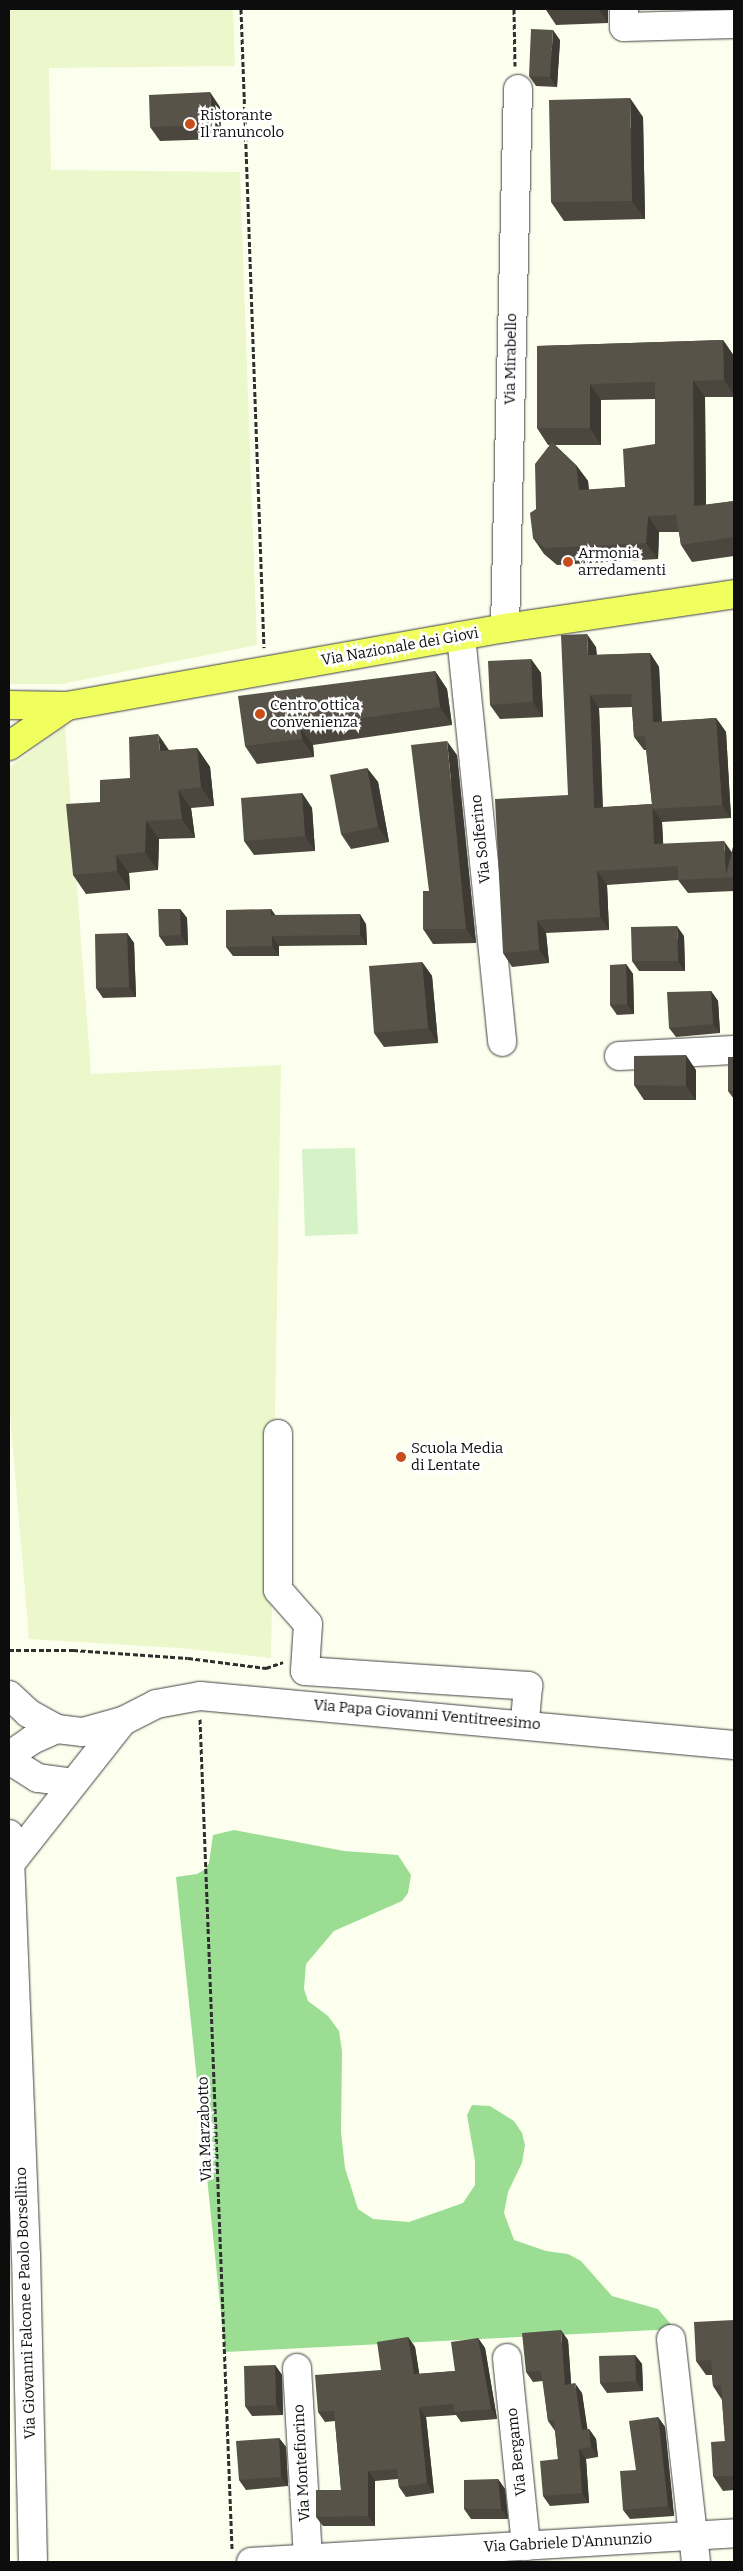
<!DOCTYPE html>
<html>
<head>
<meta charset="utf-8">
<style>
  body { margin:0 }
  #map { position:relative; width:743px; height:2571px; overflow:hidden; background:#fdffee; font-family:Bitter,serif }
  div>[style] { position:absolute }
  .farmland>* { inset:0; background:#ecf7cc }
  .forest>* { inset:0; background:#9bde93 }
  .pitch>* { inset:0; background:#d5f3c7 }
  .path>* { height:3px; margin-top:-1.5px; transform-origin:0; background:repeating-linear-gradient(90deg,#2f2f2f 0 5px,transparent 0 7.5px) }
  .roads { filter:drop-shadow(0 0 1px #404040) drop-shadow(0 0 1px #404040) }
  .minor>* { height:28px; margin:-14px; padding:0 14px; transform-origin:14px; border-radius:14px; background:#fff }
  .major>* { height:28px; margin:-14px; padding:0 14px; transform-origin:14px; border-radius:14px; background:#f0ff5e }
  .wall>* { inset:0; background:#4b473f }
  .shaded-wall>* { inset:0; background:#3d3a33 }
  .building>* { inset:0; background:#575349 }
  .dots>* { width:14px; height:14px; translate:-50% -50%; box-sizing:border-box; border:2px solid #fff; border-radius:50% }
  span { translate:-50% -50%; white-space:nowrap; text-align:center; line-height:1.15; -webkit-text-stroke:5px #fff; paint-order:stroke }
  .poi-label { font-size:15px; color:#0d0d0d }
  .left { translate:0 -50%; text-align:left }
  .street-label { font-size:15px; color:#0d0d0d }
  .frame { position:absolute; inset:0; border:10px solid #0d0d0d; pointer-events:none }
</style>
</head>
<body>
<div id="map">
  <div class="farmland">
    <i style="clip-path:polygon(9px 9px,233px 9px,235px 66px,49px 68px,51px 170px,240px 172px,257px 645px,62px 684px,9px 684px)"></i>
    <i style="clip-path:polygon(65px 726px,91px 1074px,281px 1065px,271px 1658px,179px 1648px,29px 1639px,9px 1402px,9px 768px)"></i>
  </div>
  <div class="forest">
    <i style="clip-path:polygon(234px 1830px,344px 1851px,398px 1855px,411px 1875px,408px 1893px,402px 1901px,334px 1931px,306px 1964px,304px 1989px,308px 2001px,328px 2016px,339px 2031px,342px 2051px,341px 2132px,345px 2168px,358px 2209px,373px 2219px,409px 2222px,463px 2203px,475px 2185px,475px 2161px,467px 2115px,472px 2105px,490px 2106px,514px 2121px,522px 2133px,525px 2145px,522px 2163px,508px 2192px,504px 2213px,514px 2240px,546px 2251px,568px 2254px,581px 2261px,612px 2296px,658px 2309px,675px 2329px,225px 2352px,176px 1877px,197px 1874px,204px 1870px,209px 1863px,213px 1835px)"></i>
  </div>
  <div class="pitch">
    <i style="clip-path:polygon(355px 1148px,358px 1234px,305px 1236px,302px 1149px)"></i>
  </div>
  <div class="path">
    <i style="left:241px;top:9px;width:639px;rotate:87.94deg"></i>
    <i style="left:514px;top:9px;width:57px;rotate:89deg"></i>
    <i style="left:9px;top:1650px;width:64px"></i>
    <i style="left:73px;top:1650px;width:115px;rotate:4deg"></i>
    <i style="left:188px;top:1658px;width:79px;rotate:7.3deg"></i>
    <i style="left:266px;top:1668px;width:18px;rotate:-19deg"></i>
    <i style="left:200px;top:1719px;width:831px;rotate:87.79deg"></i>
  </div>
  <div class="roads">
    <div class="minor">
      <i style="left:624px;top:9px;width:18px;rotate:90deg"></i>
      <i style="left:624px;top:27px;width:110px;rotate:-1.6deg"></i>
      <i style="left:505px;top:628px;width:539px;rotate:-88.62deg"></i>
      <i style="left:461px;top:636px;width:408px;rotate:84.2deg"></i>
      <i style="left:619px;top:1056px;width:115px;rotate:-3deg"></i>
      <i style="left:278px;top:1434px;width:156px;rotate:90deg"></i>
      <i style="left:278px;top:1590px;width:45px;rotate:48.6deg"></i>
      <i style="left:308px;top:1624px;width:47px;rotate:93.7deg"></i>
      <i style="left:305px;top:1671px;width:224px;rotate:3.8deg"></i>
      <i style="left:528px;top:1686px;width:37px;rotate:95deg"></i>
      <i style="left:9px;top:1695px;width:26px;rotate:43deg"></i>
      <i style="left:28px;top:1713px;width:33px;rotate:29deg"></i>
      <i style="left:57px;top:1729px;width:26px;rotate:7deg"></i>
      <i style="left:83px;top:1732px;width:41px;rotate:-15.4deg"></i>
      <i style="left:123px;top:1721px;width:37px;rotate:-27deg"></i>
      <i style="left:156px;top:1704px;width:45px;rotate:-10.3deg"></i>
      <i style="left:200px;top:1696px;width:536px;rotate:5.24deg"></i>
      <i style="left:9px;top:1756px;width:28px;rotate:-35deg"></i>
      <i style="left:32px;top:1740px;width:27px;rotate:-24deg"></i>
      <i style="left:9px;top:1760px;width:34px;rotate:32deg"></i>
      <i style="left:38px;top:1778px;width:34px;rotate:8deg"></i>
      <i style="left:9px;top:1834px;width:421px;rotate:87.7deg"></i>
      <i style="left:26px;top:2255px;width:307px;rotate:88.7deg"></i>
      <i style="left:10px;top:1864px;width:182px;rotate:-51.7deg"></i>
      <i style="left:671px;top:2339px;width:224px;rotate:83.6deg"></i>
      <i style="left:507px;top:2358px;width:189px;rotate:84.2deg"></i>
      <i style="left:297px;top:2368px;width:190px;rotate:86.7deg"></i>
      <i style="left:251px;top:2562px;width:484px;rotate:-3.4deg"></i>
    </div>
    <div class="major">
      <i style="left:9px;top:705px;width:58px;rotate:1deg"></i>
      <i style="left:67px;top:706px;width:445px;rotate:-10.1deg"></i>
      <i style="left:505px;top:628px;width:232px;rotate:-8.4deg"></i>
      <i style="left:9px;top:746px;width:70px;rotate:-34.6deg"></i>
    </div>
  </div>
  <div class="wall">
    <i style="clip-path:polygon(546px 9px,608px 9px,608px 23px,556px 25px,546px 10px)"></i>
    <i style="clip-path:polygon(560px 40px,557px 87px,536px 86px,529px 76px)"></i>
    <i style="clip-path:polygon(220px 107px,221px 139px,160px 141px,150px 127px)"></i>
    <i style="clip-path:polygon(643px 117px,645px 219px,564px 221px,551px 202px)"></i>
    <i style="clip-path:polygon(evenodd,723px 340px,734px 356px,734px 397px,705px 397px,706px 505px,734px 501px,734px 556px,692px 562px,681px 545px,679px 532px,659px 532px,658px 559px,557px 565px,544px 554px,533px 538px,550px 445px,548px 445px,537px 428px,537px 346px,723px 340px,655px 399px,655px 444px,625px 487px,589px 490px,588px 481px,576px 465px,555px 445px,601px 445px,601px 400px,655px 399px)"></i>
    <i style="clip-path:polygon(evenodd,596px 647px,597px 655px,650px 653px,659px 667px,662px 722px,716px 718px,726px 732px,731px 818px,662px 822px,663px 844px,732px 852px,734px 843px,734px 891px,688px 893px,678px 880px,607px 885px,609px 930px,546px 933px,549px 963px,512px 967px,503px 953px,568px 795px,596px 647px,632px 707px,634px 737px,644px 750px,646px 750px,652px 804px,603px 807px,599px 708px,632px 707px)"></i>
    <i style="clip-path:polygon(531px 659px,541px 673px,543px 717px,500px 719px,490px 705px)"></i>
    <i style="clip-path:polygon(435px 671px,447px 689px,452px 725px,313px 745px,314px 757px,257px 764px,245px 746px)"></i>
    <i style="clip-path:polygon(197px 748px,210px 767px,214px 806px,191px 808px,195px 838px,159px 839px,158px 870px,129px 873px,130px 890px,86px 894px,73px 875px,100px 802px,130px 778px,169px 750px)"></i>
    <i style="clip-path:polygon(457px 755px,476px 943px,433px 944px,423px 929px,429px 891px)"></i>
    <i style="clip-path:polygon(367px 768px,378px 782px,389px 842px,351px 849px,341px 834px)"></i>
    <i style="clip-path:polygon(302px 793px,312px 808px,315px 851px,254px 855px,244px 841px)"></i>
    <i style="clip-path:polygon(180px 909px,187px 918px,188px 945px,166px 946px,159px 936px)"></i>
    <i style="clip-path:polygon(271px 909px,275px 915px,366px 924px,367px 945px,279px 946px,279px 956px,233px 956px,226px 947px)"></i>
    <i style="clip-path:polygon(127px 933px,134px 943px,136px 997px,103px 998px,96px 988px)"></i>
    <i style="clip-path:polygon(684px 936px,685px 971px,639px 971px,632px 961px)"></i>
    <i style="clip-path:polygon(422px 962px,432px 976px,438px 1043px,384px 1047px,374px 1033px)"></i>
    <i style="clip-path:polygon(626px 964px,633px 974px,634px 1014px,617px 1015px,610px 1005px)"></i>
    <i style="clip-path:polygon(711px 991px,718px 1001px,720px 1033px,676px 1037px,669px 1028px)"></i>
    <i style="clip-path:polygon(734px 1057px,734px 1099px,728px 1091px)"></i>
    <i style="clip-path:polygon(696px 1070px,696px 1100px,644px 1100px,634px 1085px)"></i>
    <i style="clip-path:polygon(734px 2320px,734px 2490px,723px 2491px,713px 2476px,725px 2441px,722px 2400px,713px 2386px,712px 2375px,706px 2375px,696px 2361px)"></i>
    <i style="clip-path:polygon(408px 2337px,415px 2347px,419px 2374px,455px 2371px,478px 2338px,485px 2348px,497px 2419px,461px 2422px,456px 2415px,426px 2417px,434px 2493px,406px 2497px,399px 2487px,398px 2479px,375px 2481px,375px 2526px,323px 2526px,316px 2517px,341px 2490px,335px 2421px,325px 2422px,318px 2412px,381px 2370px)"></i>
    <i style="clip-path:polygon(568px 2340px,571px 2384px,582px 2393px,587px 2429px,589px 2429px,596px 2439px,598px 2457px,586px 2459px,589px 2503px,550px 2506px,543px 2496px,558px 2459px,555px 2431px,548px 2421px,543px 2381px,533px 2382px,526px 2372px)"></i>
    <i style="clip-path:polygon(635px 2355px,642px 2364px,643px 2391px,607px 2393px,600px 2383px)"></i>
    <i style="clip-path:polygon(275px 2365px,282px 2375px,283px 2415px,252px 2416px,245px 2406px)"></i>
    <i style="clip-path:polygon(658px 2417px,665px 2427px,674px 2516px,630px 2519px,623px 2510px,636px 2470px)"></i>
    <i style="clip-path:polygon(279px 2438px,286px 2447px,288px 2486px,246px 2490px,239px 2480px)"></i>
    <i style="clip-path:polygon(498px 2479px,505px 2489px,508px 2519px,471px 2519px,464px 2509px)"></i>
  </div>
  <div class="shaded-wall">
    <i style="clip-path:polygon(599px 9px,608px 9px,608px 23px)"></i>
    <i style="clip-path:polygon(553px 30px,560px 40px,557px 87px,550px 77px)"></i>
    <i style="clip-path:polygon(210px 92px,220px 107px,221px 139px,211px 125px)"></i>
    <i style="clip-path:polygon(630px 98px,643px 117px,645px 219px,632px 201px)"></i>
    <i style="clip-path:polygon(723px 340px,734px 356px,734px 395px,724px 380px)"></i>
    <i style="clip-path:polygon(693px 381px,705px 397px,706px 523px,694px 506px)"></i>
    <i style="clip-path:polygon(590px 384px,601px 400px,601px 445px,590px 428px)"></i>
    <i style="clip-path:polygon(576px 465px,588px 481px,590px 507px,579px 490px)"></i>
    <i style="clip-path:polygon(648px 516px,659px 532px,658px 559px,646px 543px)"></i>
    <i style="clip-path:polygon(587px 634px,596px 647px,597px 668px,588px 655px)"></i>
    <i style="clip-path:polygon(650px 653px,659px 667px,662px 736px,653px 722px)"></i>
    <i style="clip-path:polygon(531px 659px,541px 673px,543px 717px,533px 702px)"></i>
    <i style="clip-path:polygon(435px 671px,447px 689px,452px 725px,440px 707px)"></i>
    <i style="clip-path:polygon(590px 695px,599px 708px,603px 821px,594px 808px)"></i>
    <i style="clip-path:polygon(716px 718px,726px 732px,731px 818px,722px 805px)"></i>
    <i style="clip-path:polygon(300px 727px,313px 745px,314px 757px,302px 739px)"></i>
    <i style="clip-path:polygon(158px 734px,171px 753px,160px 751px)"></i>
    <i style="clip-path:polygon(447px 741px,457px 755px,476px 943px,466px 929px)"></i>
    <i style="clip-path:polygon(197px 748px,210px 767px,214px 806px,201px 787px)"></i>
    <i style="clip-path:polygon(367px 768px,378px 782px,389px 842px,378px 827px)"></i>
    <i style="clip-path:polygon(178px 790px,191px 808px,195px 838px,182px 819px)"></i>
    <i style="clip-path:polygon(302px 793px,312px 808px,315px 851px,305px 836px)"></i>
    <i style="clip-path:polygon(653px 809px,662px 822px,664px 858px,654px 844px)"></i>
    <i style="clip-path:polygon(146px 821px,159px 839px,158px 870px,145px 852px)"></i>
    <i style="clip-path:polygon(724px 841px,733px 854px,726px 875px)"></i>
    <i style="clip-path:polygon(116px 855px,129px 873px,130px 890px,117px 871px)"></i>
    <i style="clip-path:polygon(597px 871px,607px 885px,609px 930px,600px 917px)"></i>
    <i style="clip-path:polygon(180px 909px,187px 918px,188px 945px,181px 935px)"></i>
    <i style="clip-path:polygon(271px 909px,278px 919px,271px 915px)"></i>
    <i style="clip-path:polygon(360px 914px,366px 924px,367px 945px,360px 935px)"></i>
    <i style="clip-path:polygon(537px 920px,546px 933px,549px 963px,539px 950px)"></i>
    <i style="clip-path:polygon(677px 926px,684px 936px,685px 971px,678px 961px)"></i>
    <i style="clip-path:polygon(127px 933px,134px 943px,136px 997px,129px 987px)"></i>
    <i style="clip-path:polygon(272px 936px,279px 946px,279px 956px,272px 946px)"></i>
    <i style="clip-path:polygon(422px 962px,432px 976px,438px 1043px,428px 1028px)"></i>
    <i style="clip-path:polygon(626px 964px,633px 974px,634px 1014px,627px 1004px)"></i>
    <i style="clip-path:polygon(711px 991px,718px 1001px,720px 1033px,713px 1024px)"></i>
    <i style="clip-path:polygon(686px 1055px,696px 1070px,696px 1100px,686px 1086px)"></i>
    <i style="clip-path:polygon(561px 2330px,568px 2340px,572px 2395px,565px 2385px)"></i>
    <i style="clip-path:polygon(408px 2337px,415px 2347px,421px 2384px,414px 2374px)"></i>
    <i style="clip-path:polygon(478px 2338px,485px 2348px,497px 2419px,491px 2409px)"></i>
    <i style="clip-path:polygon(635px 2355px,642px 2364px,643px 2391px,636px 2381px)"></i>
    <i style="clip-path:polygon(275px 2365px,282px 2375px,283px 2415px,276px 2405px)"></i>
    <i style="clip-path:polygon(575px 2383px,582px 2393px,589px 2439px,582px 2430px)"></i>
    <i style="clip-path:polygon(419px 2407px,426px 2417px,434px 2493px,427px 2483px)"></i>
    <i style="clip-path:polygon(658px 2417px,665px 2427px,674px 2516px,668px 2506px)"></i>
    <i style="clip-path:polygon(589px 2429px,596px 2439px,598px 2457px,591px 2447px)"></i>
    <i style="clip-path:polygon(279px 2438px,286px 2447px,288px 2486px,281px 2477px)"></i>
    <i style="clip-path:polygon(579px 2449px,586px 2459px,589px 2503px,582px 2493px)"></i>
    <i style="clip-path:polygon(368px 2471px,375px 2481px,375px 2526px,368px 2516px)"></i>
    <i style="clip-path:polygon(498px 2479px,505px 2489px,508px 2519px,501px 2509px)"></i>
  </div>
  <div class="building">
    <i style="clip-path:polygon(546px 9px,582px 9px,546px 10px)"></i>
    <i style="clip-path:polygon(531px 29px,553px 30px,550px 77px,529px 76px)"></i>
    <i style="clip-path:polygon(210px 92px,211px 125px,150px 127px,149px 95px)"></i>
    <i style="clip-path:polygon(630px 98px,632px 201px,551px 202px,549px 100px)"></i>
    <i style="clip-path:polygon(723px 340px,724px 380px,693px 381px,694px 506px,734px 501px,734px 537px,681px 545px,676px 515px,648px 516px,646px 543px,545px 548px,533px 538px,530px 513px,536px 509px,535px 464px,552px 442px,576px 465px,579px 490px,625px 487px,623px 449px,655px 444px,655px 382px,590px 384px,590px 428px,537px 428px,537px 346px)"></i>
    <i style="clip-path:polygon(evenodd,587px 634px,588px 655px,650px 653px,653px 722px,716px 718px,722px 805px,653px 809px,652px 806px,654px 844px,724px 841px,726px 875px,734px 843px,734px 877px,678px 880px,678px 866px,597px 871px,600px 917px,537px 920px,539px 950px,503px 953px,495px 799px,568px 795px,561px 635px,587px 634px,631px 694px,634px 737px,645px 736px,652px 804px,594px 808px,590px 695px,631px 694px)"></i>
    <i style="clip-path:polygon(531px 659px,533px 702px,490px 705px,488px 661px)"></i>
    <i style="clip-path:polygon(435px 671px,440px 707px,300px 727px,302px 739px,245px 746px,238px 696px)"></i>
    <i style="clip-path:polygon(158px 734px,160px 751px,197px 748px,201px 787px,178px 790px,182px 819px,146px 821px,145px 852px,116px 855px,117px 871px,73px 875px,66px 804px,100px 802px,100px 780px,130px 778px,129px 737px)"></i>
    <i style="clip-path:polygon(447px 741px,466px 929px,423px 929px,423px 891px,429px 891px,411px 745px)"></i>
    <i style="clip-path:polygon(367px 768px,378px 827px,341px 834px,330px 775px)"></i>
    <i style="clip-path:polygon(302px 793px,305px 836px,244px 841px,241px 798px)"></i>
    <i style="clip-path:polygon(158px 909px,180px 909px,181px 935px,159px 936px)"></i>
    <i style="clip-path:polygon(271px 909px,271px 915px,360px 914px,360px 935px,272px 936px,272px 946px,226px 947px,226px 910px)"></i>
    <i style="clip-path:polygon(677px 926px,678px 961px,632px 961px,631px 927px)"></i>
    <i style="clip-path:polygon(127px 933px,129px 987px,96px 988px,95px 934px)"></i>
    <i style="clip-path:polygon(422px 962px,428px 1028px,374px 1033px,369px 966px)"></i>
    <i style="clip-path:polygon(626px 964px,627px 1004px,610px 1005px,610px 965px)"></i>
    <i style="clip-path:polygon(711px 991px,713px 1024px,669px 1028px,667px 992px)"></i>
    <i style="clip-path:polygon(686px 1055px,686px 1086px,634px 1085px,634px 1056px)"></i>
    <i style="clip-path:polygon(728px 1057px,734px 1057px,734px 1091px,728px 1091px)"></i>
    <i style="clip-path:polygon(734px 2320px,734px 2476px,713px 2476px,711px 2442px,725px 2441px,721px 2385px,713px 2386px,711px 2360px,696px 2361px,694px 2322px)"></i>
    <i style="clip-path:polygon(561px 2330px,565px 2385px,575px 2383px,582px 2430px,589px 2429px,591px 2447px,579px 2449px,582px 2493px,543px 2496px,540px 2461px,558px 2459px,554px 2420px,548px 2421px,541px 2371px,526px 2372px,522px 2333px)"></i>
    <i style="clip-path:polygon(408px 2337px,414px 2374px,455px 2371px,451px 2342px,478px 2338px,491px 2409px,454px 2412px,454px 2404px,419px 2407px,427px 2483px,399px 2487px,397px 2469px,368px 2471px,368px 2516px,316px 2517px,316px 2490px,341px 2490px,334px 2411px,318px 2412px,315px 2375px,381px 2370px,377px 2342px)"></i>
    <i style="clip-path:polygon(635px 2355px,636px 2381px,600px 2383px,599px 2356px)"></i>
    <i style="clip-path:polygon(275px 2365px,276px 2405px,245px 2406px,244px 2366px)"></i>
    <i style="clip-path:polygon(658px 2417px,668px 2506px,623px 2510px,620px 2471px,636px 2470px,629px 2421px)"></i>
    <i style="clip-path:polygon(279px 2438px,281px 2477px,239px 2480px,236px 2441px)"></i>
    <i style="clip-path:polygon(498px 2479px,501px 2509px,464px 2509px,464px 2480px)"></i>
    <i style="clip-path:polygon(178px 2561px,178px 2562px,156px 2562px)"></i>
  </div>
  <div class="dots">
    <i style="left:190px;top:124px;background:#c74e1c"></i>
    <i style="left:568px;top:562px;background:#c74e1c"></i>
    <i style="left:260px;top:714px;background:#c74e1c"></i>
    <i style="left:401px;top:1457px;background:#c74e1c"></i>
  </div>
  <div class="poi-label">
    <span class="left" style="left:200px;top:124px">Ristorante<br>Il ranuncolo</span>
    <span class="left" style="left:578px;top:562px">Armonia<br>arredamenti</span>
    <span class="left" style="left:270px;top:714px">Centro ottica<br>convenienza</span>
    <span class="left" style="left:411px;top:1457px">Scuola Media<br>di Lentate</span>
  </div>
  <div class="street-label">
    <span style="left:511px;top:359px;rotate:-89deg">Via Mirabello</span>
    <span style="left:400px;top:647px;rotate:-10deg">Via Nazionale dei Giovi</span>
    <span style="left:481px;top:839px;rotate:-96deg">Via Solferino</span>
    <span style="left:427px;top:1715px;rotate:5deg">Via Papa Giovanni Ventitreesimo</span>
    <span style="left:205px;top:2129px;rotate:-92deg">Via Marzabotto</span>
    <span style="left:26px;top:2303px;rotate:-92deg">Via Giovanni Falcone e Paolo Borsellino</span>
    <span style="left:517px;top:2452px;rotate:-96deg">Via Bergamo</span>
    <span style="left:302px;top:2463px;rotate:-93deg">Via Montefiorino</span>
    <span style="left:568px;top:2543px;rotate:-3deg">Via Gabriele D'Annunzio</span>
  </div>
  <div class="frame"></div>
</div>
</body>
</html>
